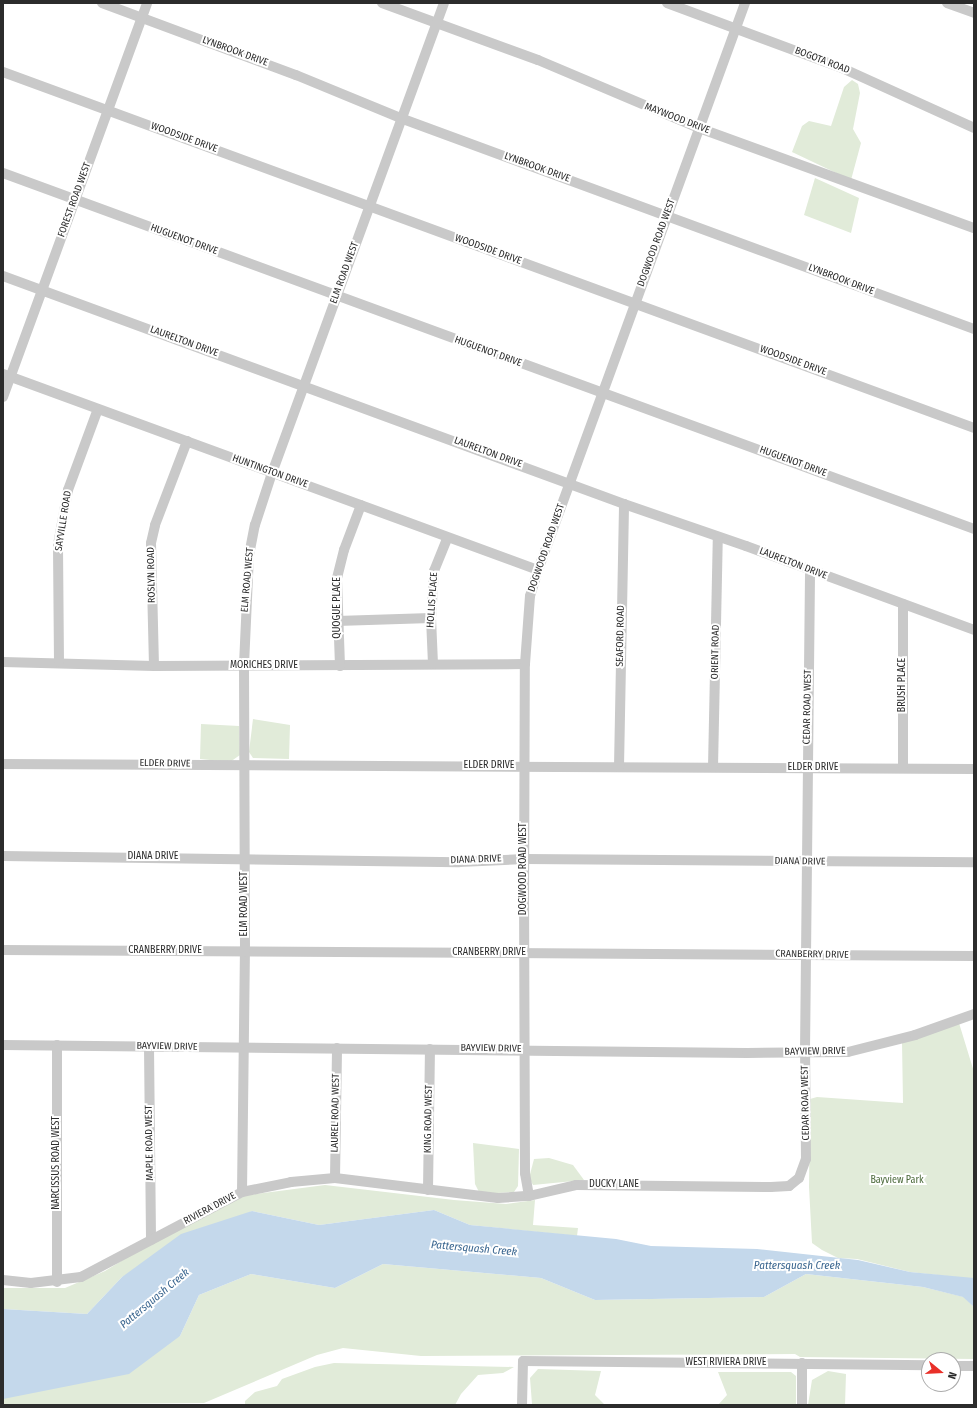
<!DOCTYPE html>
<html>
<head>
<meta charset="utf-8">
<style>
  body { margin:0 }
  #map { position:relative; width:977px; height:1408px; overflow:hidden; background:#fff; font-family:"Fira Sans Condensed",sans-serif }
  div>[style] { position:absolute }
  .green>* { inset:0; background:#e1ebd9 }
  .water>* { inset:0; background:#c4d8eb }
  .minor>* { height:10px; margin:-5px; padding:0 5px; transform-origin:5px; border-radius:5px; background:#c9c9c9 }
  span { translate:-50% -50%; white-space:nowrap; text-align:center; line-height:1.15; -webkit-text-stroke:4px #fff; paint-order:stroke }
  .street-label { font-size:10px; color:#2c2c2c }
  .park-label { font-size:10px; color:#4a6839 }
  .water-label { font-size:11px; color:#39658f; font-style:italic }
  .frame { position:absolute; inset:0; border:4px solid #2c2c2c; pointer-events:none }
  .north { position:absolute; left:921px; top:1352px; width:40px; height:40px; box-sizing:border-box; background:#fff; border:1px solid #ababab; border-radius:50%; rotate:108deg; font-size:11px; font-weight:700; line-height:16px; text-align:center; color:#2c2c2c }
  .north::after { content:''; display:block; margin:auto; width:14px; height:18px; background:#e93029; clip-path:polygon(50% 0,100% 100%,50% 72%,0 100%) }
</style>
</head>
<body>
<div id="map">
  <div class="green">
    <i style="clip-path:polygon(852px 80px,858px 84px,860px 93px,853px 129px,861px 143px,851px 180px,792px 152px,802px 126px,809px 121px,831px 126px,844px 87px)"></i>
    <i style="clip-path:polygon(815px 178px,859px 198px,851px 233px,804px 215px)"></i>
    <i style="clip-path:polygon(253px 719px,290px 725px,289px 759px,253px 758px,249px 752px)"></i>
    <i style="clip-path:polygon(201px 724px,239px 726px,240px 755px,230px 762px,200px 759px)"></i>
    <i style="clip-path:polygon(959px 1023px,974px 1072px,974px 1279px,910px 1272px,857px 1259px,838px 1258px,822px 1250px,812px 1243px,809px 1187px,810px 1099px,817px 1097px,903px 1103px,902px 1042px)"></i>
    <i style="clip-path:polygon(473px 1143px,519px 1149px,518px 1186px,514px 1192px,480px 1194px,475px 1184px)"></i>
    <i style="clip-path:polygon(549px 1158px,573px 1165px,584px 1180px,533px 1185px,529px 1178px,534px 1159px)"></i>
    <i style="clip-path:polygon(325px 1185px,454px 1200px,506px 1204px,535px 1200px,533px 1225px,578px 1228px,577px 1236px,470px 1225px,434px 1210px,319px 1225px,252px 1211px,122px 1277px,87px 1314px,3px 1309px,3px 1288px,65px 1288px,105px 1271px,195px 1216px,248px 1195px)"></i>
    <i style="clip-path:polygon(383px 1264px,541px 1278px,595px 1300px,764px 1297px,806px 1274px,923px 1287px,964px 1297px,974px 1307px,974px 1359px,800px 1357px,795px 1354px,421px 1356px,343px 1348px,317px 1355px,204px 1403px,3px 1405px,3px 1396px,180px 1336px,199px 1295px,251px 1274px,335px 1288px)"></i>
    <i style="clip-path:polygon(334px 1363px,514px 1367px,503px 1373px,478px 1375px,461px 1394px,455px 1405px,245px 1405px,245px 1401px,255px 1392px,277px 1386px,282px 1379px,315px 1367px)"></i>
    <i style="clip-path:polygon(538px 1369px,601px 1371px,595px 1395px,605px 1405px,532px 1404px,530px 1378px)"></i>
    <i style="clip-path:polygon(828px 1371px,846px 1374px,845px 1405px,808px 1405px,812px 1380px)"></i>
    <i style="clip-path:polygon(718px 1372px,791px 1372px,796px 1376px,796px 1405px,718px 1405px,727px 1395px)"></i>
  </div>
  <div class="water">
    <i style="clip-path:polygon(434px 1210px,470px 1225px,616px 1239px,651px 1246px,757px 1249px,858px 1260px,910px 1272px,974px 1278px,974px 1307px,963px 1297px,923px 1287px,806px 1274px,764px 1297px,595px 1300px,541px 1278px,383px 1264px,335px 1288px,251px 1274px,199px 1295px,180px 1336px,129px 1374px,3px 1399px,3px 1309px,87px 1314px,122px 1277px,181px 1234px,252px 1211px,319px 1225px)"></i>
  </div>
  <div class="minor">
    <i style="left:102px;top:3px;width:207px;rotate:20.4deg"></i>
    <i style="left:296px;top:75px;width:116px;rotate:22.4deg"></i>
    <i style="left:403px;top:119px;width:608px;rotate:20.19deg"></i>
    <i style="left:382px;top:3px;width:166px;rotate:20.1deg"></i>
    <i style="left:538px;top:60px;width:175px;rotate:22.9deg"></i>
    <i style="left:699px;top:128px;width:293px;rotate:20deg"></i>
    <i style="left:667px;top:3px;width:187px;rotate:20.4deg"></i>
    <i style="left:842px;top:68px;width:145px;rotate:24.4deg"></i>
    <i style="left:947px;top:3px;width:29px;rotate:20deg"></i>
    <i style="left:3px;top:72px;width:1034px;rotate:20.13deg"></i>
    <i style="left:3px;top:173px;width:1034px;rotate:20.13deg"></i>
    <i style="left:3px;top:276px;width:662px;rotate:20.16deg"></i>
    <i style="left:624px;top:504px;width:129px;rotate:19deg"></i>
    <i style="left:746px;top:546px;width:243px;rotate:20.2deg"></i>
    <i style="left:3px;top:374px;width:570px;rotate:20.12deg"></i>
    <i style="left:3px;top:397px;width:419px;rotate:-69.9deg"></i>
    <i style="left:337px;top:621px;width:94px;rotate:-1.8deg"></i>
    <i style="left:3px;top:662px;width:151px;rotate:1.5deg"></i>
    <i style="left:154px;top:666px;width:371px;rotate:-0.3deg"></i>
    <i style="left:59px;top:662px;width:117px;rotate:-90.5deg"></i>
    <i style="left:58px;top:545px;width:56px;rotate:-79.7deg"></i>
    <i style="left:68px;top:490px;width:86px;rotate:-69.7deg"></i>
    <i style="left:433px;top:664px;width:46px;rotate:-92.5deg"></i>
    <i style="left:431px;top:618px;width:47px;rotate:-86.3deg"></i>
    <i style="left:434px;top:571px;width:35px;rotate:-68deg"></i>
    <i style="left:154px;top:666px;width:123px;rotate:-91.4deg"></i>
    <i style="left:151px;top:543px;width:18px;rotate:-77deg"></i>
    <i style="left:155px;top:525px;width:90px;rotate:-69.1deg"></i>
    <i style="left:340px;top:666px;width:88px;rotate:-92deg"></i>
    <i style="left:337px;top:578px;width:29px;rotate:-76deg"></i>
    <i style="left:344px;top:550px;width:48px;rotate:-69.3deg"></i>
    <i style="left:3px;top:764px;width:971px;rotate:0.3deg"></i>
    <i style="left:619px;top:767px;width:263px;rotate:-88.9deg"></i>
    <i style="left:713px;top:767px;width:230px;rotate:-88.8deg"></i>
    <i style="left:903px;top:767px;width:163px;rotate:-90deg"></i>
    <i style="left:3px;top:856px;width:456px;rotate:0.8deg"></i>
    <i style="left:459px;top:862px;width:66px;rotate:-2.6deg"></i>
    <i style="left:525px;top:859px;width:449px;rotate:0.4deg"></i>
    <i style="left:3px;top:950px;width:971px;rotate:0.35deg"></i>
    <i style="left:3px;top:1045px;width:744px;rotate:0.62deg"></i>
    <i style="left:747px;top:1053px;width:101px;rotate:-0.6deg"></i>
    <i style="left:848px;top:1052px;width:69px;rotate:-14.2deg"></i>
    <i style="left:915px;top:1035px;width:63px;rotate:-19.6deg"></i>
    <i style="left:149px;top:1047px;width:193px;rotate:89.4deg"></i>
    <i style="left:335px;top:1178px;width:130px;rotate:-89.1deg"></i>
    <i style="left:428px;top:1190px;width:141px;rotate:-89.2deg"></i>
    <i style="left:242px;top:1192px;width:240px;rotate:-89.3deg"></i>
    <i style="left:245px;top:952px;width:287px;rotate:-90.2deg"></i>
    <i style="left:244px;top:665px;width:110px;rotate:-87.4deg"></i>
    <i style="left:249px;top:555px;width:31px;rotate:-79deg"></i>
    <i style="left:255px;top:525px;width:55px;rotate:-71.9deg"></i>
    <i style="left:272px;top:473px;width:500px;rotate:-69.9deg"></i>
    <i style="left:529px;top:1196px;width:23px;rotate:-100deg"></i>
    <i style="left:525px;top:1173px;width:268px;rotate:-90.2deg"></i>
    <i style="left:524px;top:905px;width:241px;rotate:-89.8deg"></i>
    <i style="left:525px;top:664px;width:68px;rotate:-85.8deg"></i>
    <i style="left:530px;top:596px;width:27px;rotate:-73deg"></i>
    <i style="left:538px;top:570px;width:604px;rotate:-69.94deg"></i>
    <i style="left:3px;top:1280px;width:28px;rotate:6deg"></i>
    <i style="left:31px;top:1283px;width:50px;rotate:-6.8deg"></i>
    <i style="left:81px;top:1277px;width:182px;rotate:-27.8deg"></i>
    <i style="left:242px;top:1192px;width:50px;rotate:-11.5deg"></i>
    <i style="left:291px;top:1182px;width:44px;rotate:-5.2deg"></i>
    <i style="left:335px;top:1178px;width:164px;rotate:7deg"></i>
    <i style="left:498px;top:1198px;width:31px;rotate:-4deg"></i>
    <i style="left:529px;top:1196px;width:48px;rotate:-13.2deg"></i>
    <i style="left:576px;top:1185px;width:195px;rotate:0.6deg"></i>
    <i style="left:771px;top:1187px;width:18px;rotate:-3deg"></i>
    <i style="left:789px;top:1186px;width:13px;rotate:-39deg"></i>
    <i style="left:799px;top:1178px;width:20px;rotate:-70deg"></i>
    <i style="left:806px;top:1159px;width:107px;rotate:-90.5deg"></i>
    <i style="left:805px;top:1052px;width:481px;rotate:-89.4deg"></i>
    <i style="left:57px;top:1282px;width:237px;rotate:-90deg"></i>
    <i style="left:953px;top:1366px;width:21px"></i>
    <i style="left:522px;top:1405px;width:44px;rotate:-88.7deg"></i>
    <i style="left:523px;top:1361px;width:406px;rotate:0.6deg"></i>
    <i style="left:802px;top:1405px;width:42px;rotate:-90deg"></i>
  </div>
  <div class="street-label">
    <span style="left:235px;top:52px;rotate:20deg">LYNBROOK DRIVE</span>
    <span style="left:822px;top:61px;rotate:21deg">BOGOTA ROAD</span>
    <span style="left:677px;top:119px;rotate:21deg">MAYWOOD DRIVE</span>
    <span style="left:184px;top:138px;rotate:20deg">WOODSIDE DRIVE</span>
    <span style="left:537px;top:168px;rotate:20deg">LYNBROOK DRIVE</span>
    <span style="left:75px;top:200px;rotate:-70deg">FOREST ROAD WEST</span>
    <span style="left:184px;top:240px;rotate:20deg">HUGUENOT DRIVE</span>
    <span style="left:657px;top:243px;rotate:-70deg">DOGWOOD ROAD WEST</span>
    <span style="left:488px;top:250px;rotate:20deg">WOODSIDE DRIVE</span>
    <span style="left:345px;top:273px;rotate:-70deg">ELM ROAD WEST</span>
    <span style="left:841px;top:280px;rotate:21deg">LYNBROOK DRIVE</span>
    <span style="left:184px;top:342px;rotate:20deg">LAURELTON DRIVE</span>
    <span style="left:488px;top:352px;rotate:20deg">HUGUENOT DRIVE</span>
    <span style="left:793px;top:361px;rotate:20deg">WOODSIDE DRIVE</span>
    <span style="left:488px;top:453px;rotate:20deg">LAURELTON DRIVE</span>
    <span style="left:793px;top:462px;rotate:20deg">HUGUENOT DRIVE</span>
    <span style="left:270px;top:472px;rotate:20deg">HUNTINGTON DRIVE</span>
    <span style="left:64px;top:521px;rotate:-81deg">SAYVILLE ROAD</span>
    <span style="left:547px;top:548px;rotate:-71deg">DOGWOOD ROAD WEST</span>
    <span style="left:793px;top:564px;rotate:21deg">LAURELTON DRIVE</span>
    <span style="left:152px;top:575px;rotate:-91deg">ROSLYN ROAD</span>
    <span style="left:248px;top:580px;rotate:-85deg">ELM ROAD WEST</span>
    <span style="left:433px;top:600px;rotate:-86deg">HOLLIS PLACE</span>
    <span style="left:338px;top:608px;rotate:-90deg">QUOGUE PLACE</span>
    <span style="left:621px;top:636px;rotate:-89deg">SEAFORD ROAD</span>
    <span style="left:716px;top:652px;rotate:-89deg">ORIENT ROAD</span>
    <span style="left:264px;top:666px">MORICHES DRIVE</span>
    <span style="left:903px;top:685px;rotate:-90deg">BRUSH PLACE</span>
    <span style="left:808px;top:707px;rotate:-89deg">CEDAR ROAD WEST</span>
    <span style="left:165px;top:764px;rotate:1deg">ELDER DRIVE</span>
    <span style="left:489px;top:766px">ELDER DRIVE</span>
    <span style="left:813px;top:768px">ELDER DRIVE</span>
    <span style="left:153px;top:857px">DIANA DRIVE</span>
    <span style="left:476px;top:860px;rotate:-2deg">DIANA DRIVE</span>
    <span style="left:800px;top:862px;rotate:1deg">DIANA DRIVE</span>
    <span style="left:524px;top:869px;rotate:-90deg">DOGWOOD ROAD WEST</span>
    <span style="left:245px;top:904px;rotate:-90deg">ELM ROAD WEST</span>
    <span style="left:165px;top:951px">CRANBERRY DRIVE</span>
    <span style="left:489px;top:953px">CRANBERRY DRIVE</span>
    <span style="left:812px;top:955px;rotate:1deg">CRANBERRY DRIVE</span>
    <span style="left:167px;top:1047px;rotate:1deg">BAYVIEW DRIVE</span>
    <span style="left:491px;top:1049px;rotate:1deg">BAYVIEW DRIVE</span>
    <span style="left:815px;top:1052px;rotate:-1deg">BAYVIEW DRIVE</span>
    <span style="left:806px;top:1103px;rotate:-91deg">CEDAR ROAD WEST</span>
    <span style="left:336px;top:1113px;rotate:-89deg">LAUREL ROAD WEST</span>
    <span style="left:429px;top:1119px;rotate:-89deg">KING ROAD WEST</span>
    <span style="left:150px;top:1143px;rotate:-91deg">MAPLE ROAD WEST</span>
    <span style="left:57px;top:1163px;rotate:-90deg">NARCISSUS ROAD WEST</span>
    <span style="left:614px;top:1185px">DUCKY LANE</span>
    <span style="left:210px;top:1209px;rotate:-28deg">RIVIERA DRIVE</span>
    <span style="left:726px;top:1363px">WEST RIVIERA DRIVE</span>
  </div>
  <div class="park-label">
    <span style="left:897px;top:1181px">Bayview Park</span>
  </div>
  <div class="water-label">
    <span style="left:474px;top:1249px;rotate:5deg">Pattersquash Creek</span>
    <span style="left:797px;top:1266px">Pattersquash Creek</span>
    <span style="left:155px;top:1299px;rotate:-40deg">Pattersquash Creek</span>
  </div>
  <div class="frame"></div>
  <div class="north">N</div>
</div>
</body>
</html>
